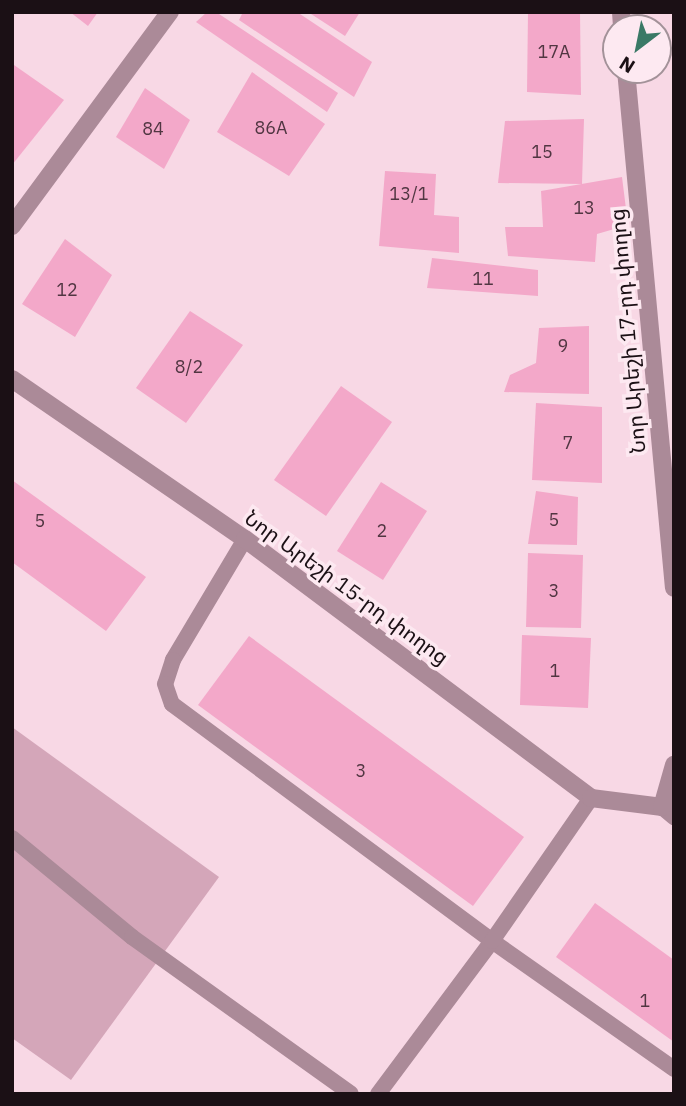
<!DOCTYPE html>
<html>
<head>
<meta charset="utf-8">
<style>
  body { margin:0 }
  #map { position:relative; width:686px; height:1106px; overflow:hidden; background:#f8d8e5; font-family:"IBM Plex Sans","Noto Sans Armenian",sans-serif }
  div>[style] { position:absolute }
  .green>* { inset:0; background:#d4a6b9 }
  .building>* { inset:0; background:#f3a8c9 }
  .service>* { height:16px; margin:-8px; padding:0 8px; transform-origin:8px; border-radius:8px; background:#ab8a98 }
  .minor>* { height:18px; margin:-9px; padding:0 9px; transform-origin:9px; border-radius:9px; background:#ab8a98 }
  span { translate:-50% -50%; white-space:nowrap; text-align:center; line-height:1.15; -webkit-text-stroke:7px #fde9f1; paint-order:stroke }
  .number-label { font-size:18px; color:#513642 }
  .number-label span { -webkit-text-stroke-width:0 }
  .street-label { font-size:21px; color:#1b1015 }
  .frame { position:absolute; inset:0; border:14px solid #1b1015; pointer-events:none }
  .north { position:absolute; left:602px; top:14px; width:70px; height:70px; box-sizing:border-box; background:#fde9f1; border:2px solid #a39299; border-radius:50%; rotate:212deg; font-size:19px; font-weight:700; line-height:28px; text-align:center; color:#1b1015 }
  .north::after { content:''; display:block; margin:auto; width:24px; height:32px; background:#3a7966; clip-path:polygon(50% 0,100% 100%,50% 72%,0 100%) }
</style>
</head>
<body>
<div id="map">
  <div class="green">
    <i style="clip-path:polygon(12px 727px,219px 877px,71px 1080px,12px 1038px)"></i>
  </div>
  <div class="building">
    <i style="clip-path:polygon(70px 12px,98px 12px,88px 26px)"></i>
    <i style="clip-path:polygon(207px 12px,216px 12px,338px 93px,327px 112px,196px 22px)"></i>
    <i style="clip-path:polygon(243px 12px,297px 12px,372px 62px,354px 97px,239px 20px)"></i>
    <i style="clip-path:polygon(308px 12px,360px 12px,345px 36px)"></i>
    <i style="clip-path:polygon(528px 12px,580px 12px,581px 95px,527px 92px)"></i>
    <i style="clip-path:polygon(14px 65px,64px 100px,12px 165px,12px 67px)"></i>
    <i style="clip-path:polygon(252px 72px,325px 124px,289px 176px,217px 132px)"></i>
    <i style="clip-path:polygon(145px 88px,190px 120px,164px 169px,116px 137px)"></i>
    <i style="clip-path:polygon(584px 119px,582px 184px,498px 183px,505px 121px)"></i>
    <i style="clip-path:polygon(385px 171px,436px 174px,434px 215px,459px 217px,459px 253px,379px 246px)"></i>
    <i style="clip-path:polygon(622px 177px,628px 225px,597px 234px,595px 262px,508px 256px,505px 227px,543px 227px,541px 191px)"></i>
    <i style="clip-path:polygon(65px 239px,112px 275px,75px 337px,22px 304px)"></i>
    <i style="clip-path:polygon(432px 258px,538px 270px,538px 296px,427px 288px)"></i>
    <i style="clip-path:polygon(190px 311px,243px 345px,186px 423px,136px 388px)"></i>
    <i style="clip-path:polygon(589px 326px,589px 394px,504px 392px,510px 375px,536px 363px,539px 328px)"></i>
    <i style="clip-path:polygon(341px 386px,392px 422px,326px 516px,274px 480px)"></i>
    <i style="clip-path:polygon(536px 403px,602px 407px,602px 483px,532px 480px)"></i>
    <i style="clip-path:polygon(12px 480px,146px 577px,106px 631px,12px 562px)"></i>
    <i style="clip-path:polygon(381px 482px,427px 511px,383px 580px,337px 551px)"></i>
    <i style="clip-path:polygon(536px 491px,578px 497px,577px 545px,528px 544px)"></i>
    <i style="clip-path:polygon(528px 553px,583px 555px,581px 628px,526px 627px)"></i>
    <i style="clip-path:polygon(522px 635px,591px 638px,588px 708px,520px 705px)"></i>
    <i style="clip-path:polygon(249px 636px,524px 837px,473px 906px,198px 705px)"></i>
    <i style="clip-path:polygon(595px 903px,674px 960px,674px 1042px,556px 957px)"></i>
  </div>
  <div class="service">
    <i style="left:245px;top:539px;width:141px;rotate:120.8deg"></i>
    <i style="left:173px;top:660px;width:25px;rotate:108deg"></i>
    <i style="left:165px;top:684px;width:21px;rotate:71deg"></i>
    <i style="left:172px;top:704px;width:398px;rotate:36.5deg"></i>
    <i style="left:492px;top:941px;width:223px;rotate:35.1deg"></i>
    <i style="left:662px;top:807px;width:16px;rotate:40deg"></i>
    <i style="left:12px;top:838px;width:156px;rotate:39.5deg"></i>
    <i style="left:132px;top:937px;width:269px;rotate:35.6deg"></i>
    <i style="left:378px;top:1094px;width:191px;rotate:-53.3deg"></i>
    <i style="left:492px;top:941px;width:174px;rotate:-55.3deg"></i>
  </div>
  <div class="minor">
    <i style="left:621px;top:12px;width:16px;rotate:86deg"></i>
    <i style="left:626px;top:70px;width:520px;rotate:84.71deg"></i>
    <i style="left:12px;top:226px;width:266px;rotate:-53.6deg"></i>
    <i style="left:12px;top:379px;width:283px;rotate:34.5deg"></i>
    <i style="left:245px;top:539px;width:432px;rotate:36.8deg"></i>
    <i style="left:591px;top:798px;width:72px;rotate:7.2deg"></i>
    <i style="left:662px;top:807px;width:44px;rotate:-74.1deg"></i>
  </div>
  <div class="number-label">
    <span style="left:554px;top:52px">17А</span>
    <span style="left:271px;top:128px">86А</span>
    <span style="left:153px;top:129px">84</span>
    <span style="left:542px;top:152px">15</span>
    <span style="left:409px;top:194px">13/1</span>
    <span style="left:584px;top:208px">13</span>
    <span style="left:483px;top:279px">11</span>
    <span style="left:67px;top:290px">12</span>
    <span style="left:563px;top:346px">9</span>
    <span style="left:189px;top:367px">8/2</span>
    <span style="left:568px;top:443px">7</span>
    <span style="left:554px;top:520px">5</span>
    <span style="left:40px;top:521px">5</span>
    <span style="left:382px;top:531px">2</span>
    <span style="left:554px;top:591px">3</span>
    <span style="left:555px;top:671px">1</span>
    <span style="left:361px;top:771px">3</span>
    <span style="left:645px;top:1001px">1</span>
  </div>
  <div class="street-label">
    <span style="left:627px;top:331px;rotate:-95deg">Նոր Արեշի 17-րդ փողոց</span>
    <span style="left:347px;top:587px;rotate:36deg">Նոր Արեշի 15-րդ փողոց</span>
  </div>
  <div class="frame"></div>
  <div class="north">N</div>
</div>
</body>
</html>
